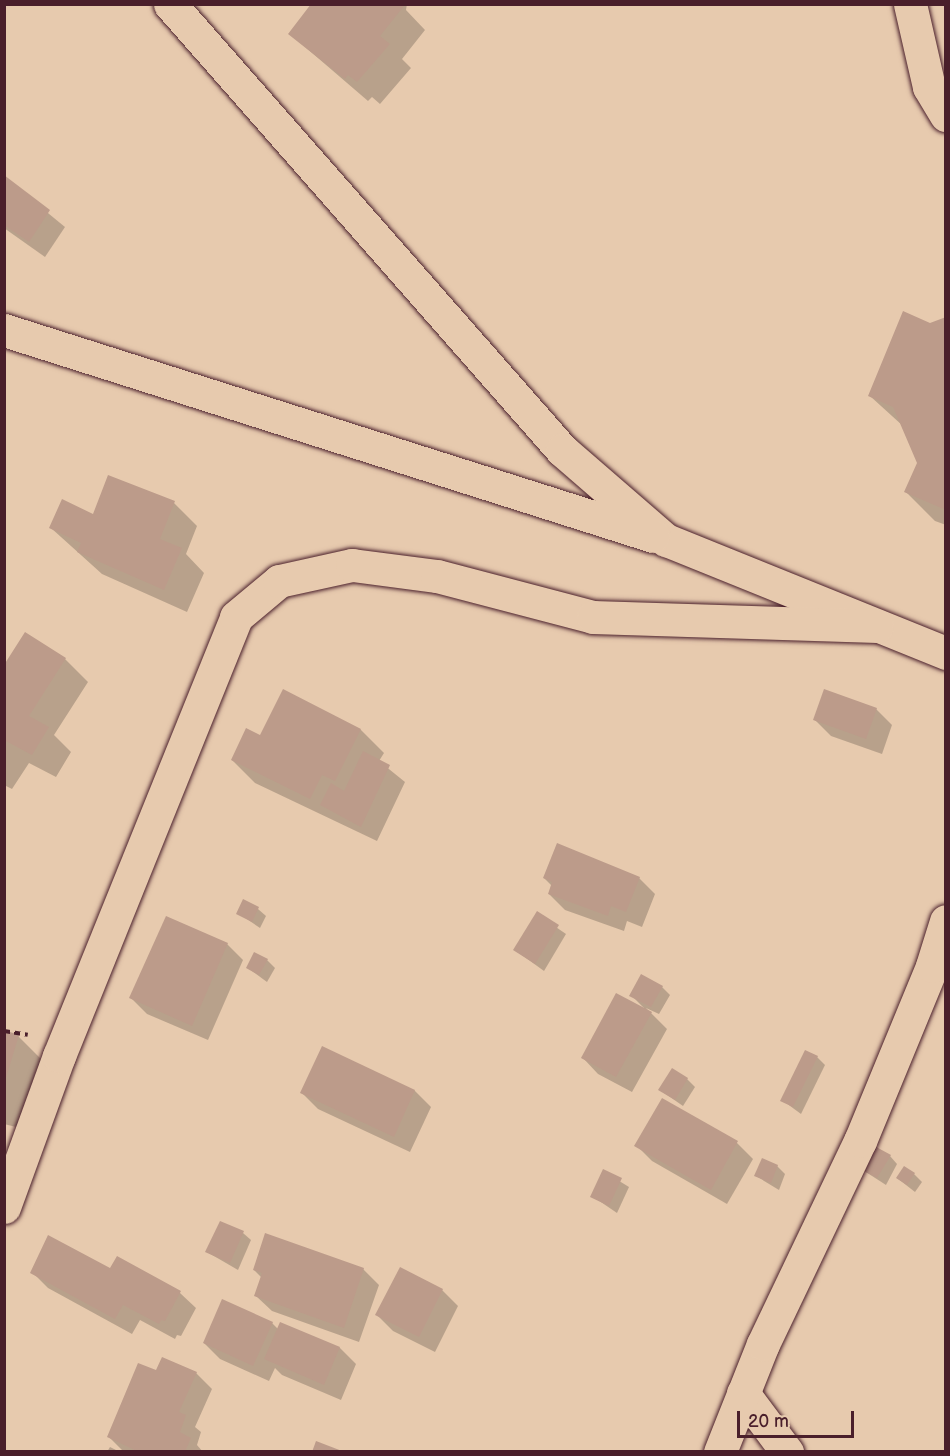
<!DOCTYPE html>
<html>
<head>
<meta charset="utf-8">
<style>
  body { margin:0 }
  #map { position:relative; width:950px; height:1456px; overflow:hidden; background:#e7caae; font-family:"Balsamiq Sans",sans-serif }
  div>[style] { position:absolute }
  .shadow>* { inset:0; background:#0003 }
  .building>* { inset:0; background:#bc9b8a }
  .path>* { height:4px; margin-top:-2px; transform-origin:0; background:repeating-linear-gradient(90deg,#4a1f2b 0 6px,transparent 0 10.5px) }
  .roads { filter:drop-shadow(0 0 2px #4a1f2b) drop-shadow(0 0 2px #4a1f2b) }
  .street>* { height:33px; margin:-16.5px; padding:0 16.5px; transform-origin:16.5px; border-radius:16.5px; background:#e7caae }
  span { translate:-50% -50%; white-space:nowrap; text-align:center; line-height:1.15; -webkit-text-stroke:4.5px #e7caae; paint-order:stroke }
  .frame { position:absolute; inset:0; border:6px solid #4a1f2b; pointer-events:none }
  .scale { position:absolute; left:737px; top:1411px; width:117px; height:27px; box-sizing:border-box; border:3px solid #4a1f2b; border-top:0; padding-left:8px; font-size:18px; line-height:21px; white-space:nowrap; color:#4a1f2b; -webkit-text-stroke:4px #e7caae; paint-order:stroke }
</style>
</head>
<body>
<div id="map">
  <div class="shadow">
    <i style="clip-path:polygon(313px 4px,407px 4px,406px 10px,425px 30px,402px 59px,411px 68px,380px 104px,372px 97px,368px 101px,290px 34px)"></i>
    <i style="clip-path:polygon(4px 177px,65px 227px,45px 257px,4px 228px)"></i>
    <i style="clip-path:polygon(946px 319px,946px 525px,935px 521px,906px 492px,918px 463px,903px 426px,870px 396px,930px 325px)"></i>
    <i style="clip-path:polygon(174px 503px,197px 526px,186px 554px,204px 573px,187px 612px,102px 574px,51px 528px)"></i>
    <i style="clip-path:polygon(65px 659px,88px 682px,54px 735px,71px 752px,56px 777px,29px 763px,12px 789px,4px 785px,4px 668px)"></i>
    <i style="clip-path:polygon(284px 691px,361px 730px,384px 753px,379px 761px,405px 782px,377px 841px,255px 783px,232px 760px,261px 737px)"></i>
    <i style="clip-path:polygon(876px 709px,892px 725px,882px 754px,831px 736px,815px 720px)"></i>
    <i style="clip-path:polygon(544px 878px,639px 878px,655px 894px,642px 927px,627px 921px,624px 931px,565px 910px,549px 894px,552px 886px)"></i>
    <i style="clip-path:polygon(258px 909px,266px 916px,260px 928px,238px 913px)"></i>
    <i style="clip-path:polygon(537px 914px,566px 934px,544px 971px,515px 950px)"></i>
    <i style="clip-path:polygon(227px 944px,243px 960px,208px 1040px,147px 1014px,131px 998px)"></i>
    <i style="clip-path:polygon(267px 960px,275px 968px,267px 982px,248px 968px)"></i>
    <i style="clip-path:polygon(662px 987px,670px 995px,659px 1014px,646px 1008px,667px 1029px,632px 1092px,598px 1074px,583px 1058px,644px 1008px,631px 995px)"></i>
    <i style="clip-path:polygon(4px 1032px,18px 1036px,41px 1059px,20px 1128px,4px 1124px)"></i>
    <i style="clip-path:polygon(322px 1048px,415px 1091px,431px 1107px,410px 1152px,318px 1109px,302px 1093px)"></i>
    <i style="clip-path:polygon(817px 1057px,825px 1065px,801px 1114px,782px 1100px)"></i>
    <i style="clip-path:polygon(687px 1079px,695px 1087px,683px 1106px,660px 1090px)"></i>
    <i style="clip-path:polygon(737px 1143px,753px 1159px,727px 1204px,652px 1161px,636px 1145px)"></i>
    <i style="clip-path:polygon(890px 1156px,897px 1164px,886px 1185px,855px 1165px)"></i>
    <i style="clip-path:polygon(777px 1166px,785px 1174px,779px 1190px,756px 1176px)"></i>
    <i style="clip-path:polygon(603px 1171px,629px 1187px,617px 1213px,592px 1196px)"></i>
    <i style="clip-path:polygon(914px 1174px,922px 1182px,915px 1192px,897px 1178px)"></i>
    <i style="clip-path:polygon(243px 1233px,251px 1240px,238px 1270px,207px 1252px)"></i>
    <i style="clip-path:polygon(118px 1258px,180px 1293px,196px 1308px,181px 1336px,177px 1335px,175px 1339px,140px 1320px,132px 1334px,48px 1288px,32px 1272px,111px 1270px)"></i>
    <i style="clip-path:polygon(363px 1269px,379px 1285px,359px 1342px,272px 1311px,256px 1296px,262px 1278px,254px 1270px)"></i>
    <i style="clip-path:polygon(442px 1290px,458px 1306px,435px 1352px,393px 1331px,377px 1315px)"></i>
    <i style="clip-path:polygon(272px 1323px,279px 1330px,281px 1324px,340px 1348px,356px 1364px,341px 1400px,282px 1375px,275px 1368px,269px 1381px,220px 1359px,204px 1343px)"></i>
    <i style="clip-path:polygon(157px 1372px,196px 1373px,212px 1389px,195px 1427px,201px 1432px,197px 1445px,203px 1452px,124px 1452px,109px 1437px)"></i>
    <i style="clip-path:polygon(110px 1447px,120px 1452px,107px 1452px)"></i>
  </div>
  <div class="building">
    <i style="clip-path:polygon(311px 4px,402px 4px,404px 6px,380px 36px,390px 44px,357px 82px,348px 75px,345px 79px,288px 34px)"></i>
    <i style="clip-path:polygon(4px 175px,50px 210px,29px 242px,4px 225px)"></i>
    <i style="clip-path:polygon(903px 311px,930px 323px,946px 317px,946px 510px,904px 492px,917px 463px,893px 407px,868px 396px)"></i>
    <i style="clip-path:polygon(108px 475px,175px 501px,160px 539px,182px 548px,164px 590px,77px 552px,81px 543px,49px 528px,62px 499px,93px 514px)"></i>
    <i style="clip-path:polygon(25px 632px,66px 658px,29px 716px,49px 727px,32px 755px,4px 740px,4px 665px)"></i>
    <i style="clip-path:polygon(283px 689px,361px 729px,335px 781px,322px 775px,310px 799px,231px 760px,246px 728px,260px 735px)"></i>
    <i style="clip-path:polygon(824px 689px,877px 708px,866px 739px,813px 720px)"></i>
    <i style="clip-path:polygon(363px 751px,390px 765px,361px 827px,320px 805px,331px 783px,344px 791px)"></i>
    <i style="clip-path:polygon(557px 843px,640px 877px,626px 912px,611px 906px,608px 916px,548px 894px,552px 882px,543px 878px)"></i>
    <i style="clip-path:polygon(243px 899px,259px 907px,252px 922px,236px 914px)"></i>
    <i style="clip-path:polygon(537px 911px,559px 925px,535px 964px,513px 950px)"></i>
    <i style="clip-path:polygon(166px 916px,228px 943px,192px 1026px,129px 998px)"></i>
    <i style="clip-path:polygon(254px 952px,268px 959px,259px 975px,246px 968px)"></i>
    <i style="clip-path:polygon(641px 974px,663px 986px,651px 1007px,629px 996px)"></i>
    <i style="clip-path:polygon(616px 993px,652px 1012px,616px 1077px,581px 1058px)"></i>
    <i style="clip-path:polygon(4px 1030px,19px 1035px,5px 1081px,4px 1081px)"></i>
    <i style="clip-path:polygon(322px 1046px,415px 1090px,394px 1137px,300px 1093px)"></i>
    <i style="clip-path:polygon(805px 1050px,818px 1056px,793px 1107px,780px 1101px)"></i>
    <i style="clip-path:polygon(672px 1068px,688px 1078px,675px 1100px,658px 1090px)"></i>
    <i style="clip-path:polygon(662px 1098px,738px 1141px,711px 1190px,634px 1146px)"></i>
    <i style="clip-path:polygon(867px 1142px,891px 1155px,877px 1178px,853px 1165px)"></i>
    <i style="clip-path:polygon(762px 1158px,778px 1165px,771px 1183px,754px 1176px)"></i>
    <i style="clip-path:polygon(904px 1166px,915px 1173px,907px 1185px,896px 1178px)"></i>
    <i style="clip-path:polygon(603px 1169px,622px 1178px,609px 1206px,590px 1197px)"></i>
    <i style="clip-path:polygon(220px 1221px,244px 1231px,230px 1263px,205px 1252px)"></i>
    <i style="clip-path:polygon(265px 1233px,364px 1268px,344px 1328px,254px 1296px,262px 1273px,253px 1270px)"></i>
    <i style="clip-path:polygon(48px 1235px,110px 1268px,117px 1256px,181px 1291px,165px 1321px,161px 1320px,159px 1324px,123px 1305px,115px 1319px,30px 1273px)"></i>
    <i style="clip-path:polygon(400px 1267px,443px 1289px,419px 1337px,375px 1315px)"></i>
    <i style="clip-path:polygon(222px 1299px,273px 1322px,253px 1366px,203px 1343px)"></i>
    <i style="clip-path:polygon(280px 1322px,340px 1347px,324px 1385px,264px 1359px)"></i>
    <i style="clip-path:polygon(162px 1357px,197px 1372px,179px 1412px,186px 1415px,180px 1432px,191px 1438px,185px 1452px,139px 1452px,107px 1437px,138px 1363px,156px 1370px)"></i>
    <i style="clip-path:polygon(316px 1441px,342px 1451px,342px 1452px,312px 1452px)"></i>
  </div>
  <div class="path">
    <i style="left:4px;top:1031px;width:24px;rotate:9deg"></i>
  </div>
  <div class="roads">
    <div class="street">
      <i style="left:170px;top:4px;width:594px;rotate:48.69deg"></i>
      <i style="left:562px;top:450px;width:138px;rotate:40.9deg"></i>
      <i style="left:666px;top:540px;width:302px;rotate:22deg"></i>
      <i style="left:910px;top:4px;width:85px;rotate:77.1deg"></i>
      <i style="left:929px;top:87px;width:33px;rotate:59deg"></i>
      <i style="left:4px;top:330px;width:681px;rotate:17.61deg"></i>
      <i style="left:4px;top:1207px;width:161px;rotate:-70deg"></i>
      <i style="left:59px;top:1056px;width:473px;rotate:-68deg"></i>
      <i style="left:236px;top:617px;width:56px;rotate:-39.9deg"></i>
      <i style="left:279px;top:581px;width:75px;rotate:-12.4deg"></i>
      <i style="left:352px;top:565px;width:86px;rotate:7.4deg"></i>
      <i style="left:437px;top:576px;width:161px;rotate:14.7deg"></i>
      <i style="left:593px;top:617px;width:284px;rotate:1.8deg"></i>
      <i style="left:743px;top:1393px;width:74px;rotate:53.3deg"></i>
      <i style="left:720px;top:1452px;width:116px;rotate:-68.3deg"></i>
      <i style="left:763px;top:1344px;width:225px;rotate:-64.5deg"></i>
      <i style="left:860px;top:1141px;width:189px;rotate:-67.6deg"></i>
      <i style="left:932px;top:966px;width:47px;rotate:-72.7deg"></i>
    </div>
  </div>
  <div class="frame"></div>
  <div class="scale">20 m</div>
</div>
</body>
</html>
